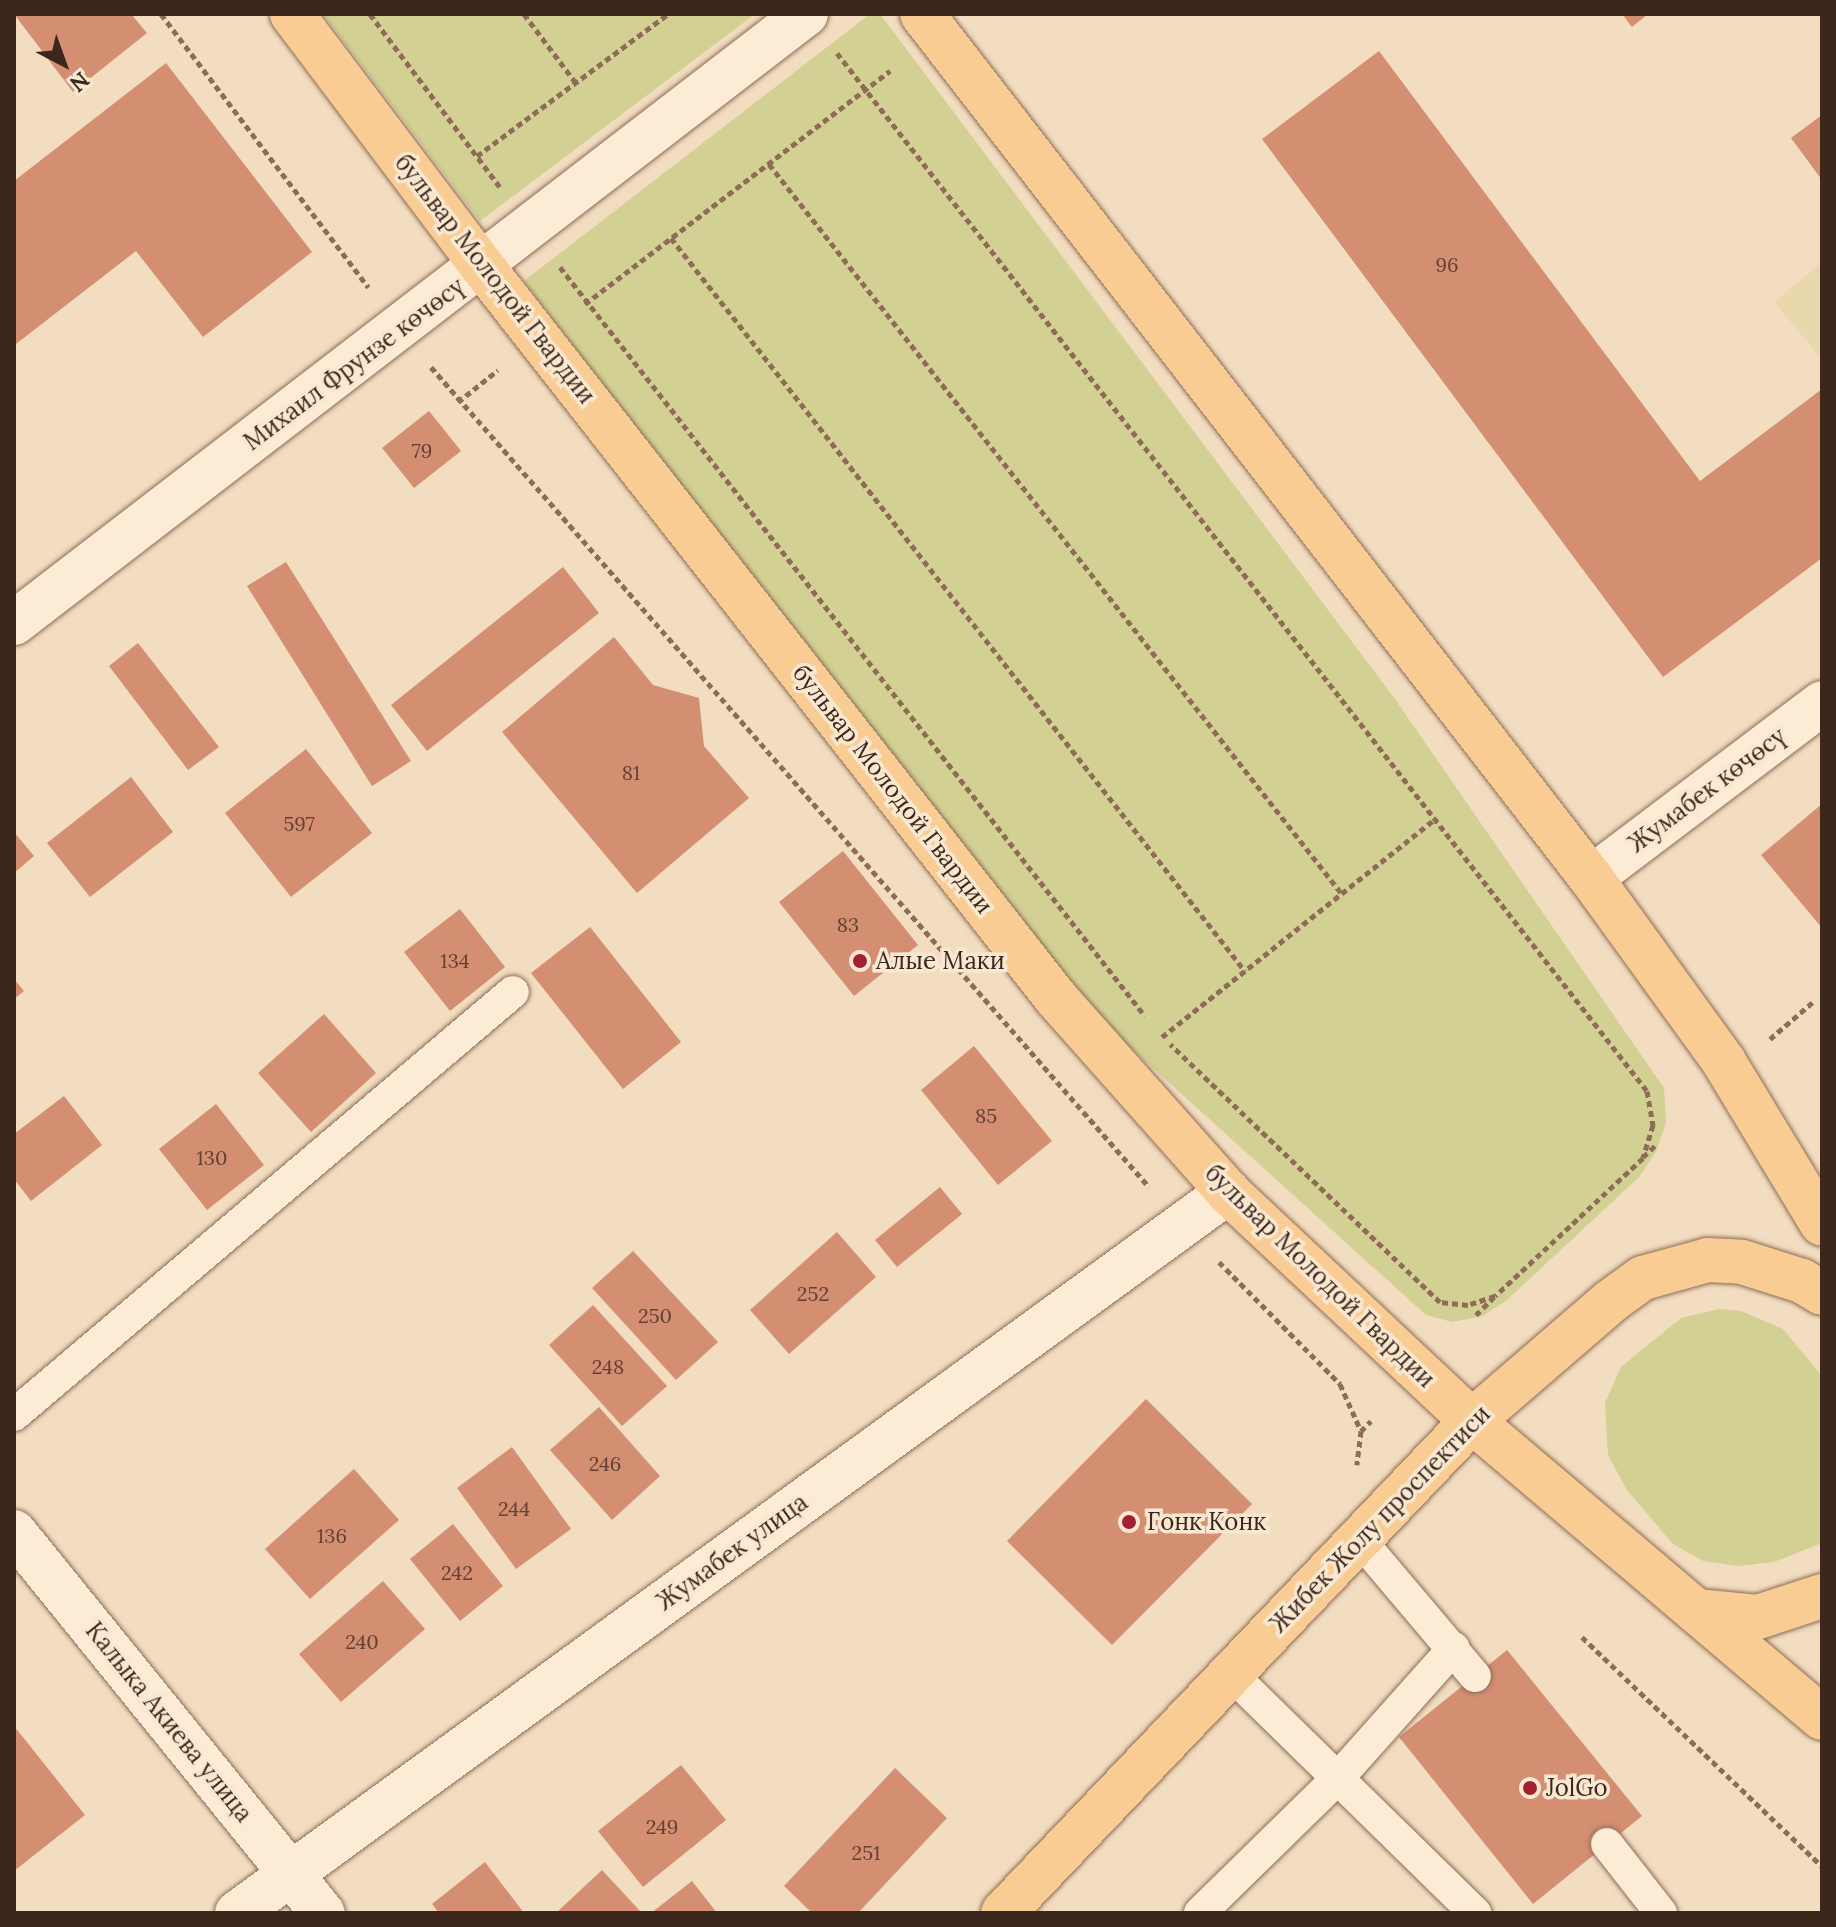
<!DOCTYPE html>
<html>
<head>
<meta charset="utf-8">
<style>
  body { margin:0 }
  #map { position:relative; width:1836px; height:1927px; overflow:hidden; background:#f2ddc0; font-family:Lora,serif }
  div>[style] { position:absolute }
  .farmland>* { inset:0; background:#e9d7ad }
  .green>* { inset:0; background:#d2d193 }
  .building>* { inset:0; background:#d48e72 }
  .path>* { height:5px; margin-top:-2.5px; transform-origin:0; background:repeating-linear-gradient(90deg,#8e6c56 0 6px,transparent 0 10px) }
  .roads { filter:drop-shadow(0 0 2px #8e6c56) drop-shadow(0 0 2px #8e6c56) }
  .service>* { height:32px; margin:-16px; padding:0 16px; transform-origin:16px; border-radius:16px; background:#fcebd5 }
  .minor>* { height:44px; margin:-22px; padding:0 22px; transform-origin:22px; border-radius:22px; background:#fcebd5 }
  .tertiary>* { height:44px; margin:-22px; padding:0 22px; transform-origin:22px; border-radius:22px; background:#fcebd5 }
  .secondary>* { height:44px; margin:-22px; padding:0 22px; transform-origin:22px; border-radius:22px; background:#fcebd5 }
  .primary>* { height:44px; margin:-22px; padding:0 22px; transform-origin:22px; border-radius:22px; background:#f9cc94 }
  .dots>* { width:22px; height:22px; translate:-50% -50%; box-sizing:border-box; border:4px solid #f9e8d1; border-radius:50% }
  span { translate:-50% -50%; white-space:nowrap; text-align:center; line-height:1.15; -webkit-text-stroke:7px #f9e8d1; paint-order:stroke }
  .number-label { font-size:20px; color:#624132 }
  .number-label span { -webkit-text-stroke-width:0 }
  .street-label { font-size:24px; color:#3c271c }
  .poi-label { font-size:24px; color:#3c271c }
  .left { translate:0 -50%; text-align:left }
  .frame { position:absolute; inset:0; border:16px solid #3c271c; pointer-events:none }
  .north { position:absolute; left:24px; top:24px; width:80px; height:80px; -webkit-text-stroke:6px #f9e8d1; paint-order:stroke; rotate:139deg; font-size:22px; font-weight:700; line-height:32px; text-align:center; color:#3c271c }
  .north::after { content:''; display:block; margin:auto; width:28px; height:36px; background:#3c271c; clip-path:polygon(50% 0,100% 100%,50% 72%,0 100%) }
</style>
</head>
<body>
<div id="map">
  <div class="farmland">
    <i style="clip-path:polygon(1822px 262px,1822px 359px,1774px 302px)"></i>
  </div>
  <div class="green">
    <i style="clip-path:polygon(323px 14px,755px 14px,480px 221px)"></i>
    <i style="clip-path:polygon(870px 14px,880px 14px,1395px 699px,1664px 1088px,1666px 1123px,1656px 1152px,1639px 1177px,1507px 1300px,1483px 1316px,1452px 1322px,1426px 1315px,1040px 966px,524px 281px)"></i>
    <i style="clip-path:polygon(1719px 1309px,1741px 1311px,1783px 1329px,1822px 1376px,1822px 1543px,1774px 1562px,1738px 1566px,1703px 1561px,1673px 1544px,1627px 1490px,1608px 1455px,1605px 1403px,1621px 1367px,1681px 1318px)"></i>
  </div>
  <div class="building">
    <i style="clip-path:polygon(14px 14px,131px 14px,147px 33px,73px 92px)"></i>
    <i style="clip-path:polygon(1622px 14px,1648px 14px,1632px 27px)"></i>
    <i style="clip-path:polygon(1379px 51px,1700px 481px,1822px 389px,1822px 558px,1663px 677px,1262px 139px)"></i>
    <i style="clip-path:polygon(166px 63px,312px 252px,203px 337px,136px 251px,16px 344px,14px 181px)"></i>
    <i style="clip-path:polygon(1822px 115px,1822px 180px,1791px 138px)"></i>
    <i style="clip-path:polygon(429px 411px,461px 451px,414px 488px,382px 448px)"></i>
    <i style="clip-path:polygon(286px 562px,411px 761px,372px 786px,247px 586px)"></i>
    <i style="clip-path:polygon(563px 567px,599px 613px,427px 751px,391px 705px)"></i>
    <i style="clip-path:polygon(614px 637px,653px 685px,699px 698px,704px 746px,749px 798px,637px 893px,502px 732px)"></i>
    <i style="clip-path:polygon(138px 643px,219px 747px,188px 770px,109px 666px)"></i>
    <i style="clip-path:polygon(306px 749px,372px 833px,291px 897px,225px 813px)"></i>
    <i style="clip-path:polygon(131px 777px,173px 832px,90px 897px,47px 843px)"></i>
    <i style="clip-path:polygon(1822px 804px,1822px 928px,1761px 855px)"></i>
    <i style="clip-path:polygon(14px 832px,34px 856px,14px 873px)"></i>
    <i style="clip-path:polygon(843px 851px,918px 945px,854px 996px,779px 902px)"></i>
    <i style="clip-path:polygon(460px 909px,505px 967px,450px 1011px,404px 952px)"></i>
    <i style="clip-path:polygon(590px 927px,681px 1042px,623px 1089px,531px 973px)"></i>
    <i style="clip-path:polygon(14px 979px,24px 991px,14px 999px)"></i>
    <i style="clip-path:polygon(324px 1014px,376px 1073px,311px 1132px,258px 1073px)"></i>
    <i style="clip-path:polygon(974px 1046px,1052px 1141px,998px 1185px,921px 1090px)"></i>
    <i style="clip-path:polygon(64px 1096px,102px 1145px,31px 1201px,14px 1179px,14px 1134px)"></i>
    <i style="clip-path:polygon(216px 1104px,264px 1165px,207px 1210px,159px 1149px)"></i>
    <i style="clip-path:polygon(940px 1187px,962px 1214px,897px 1267px,875px 1240px)"></i>
    <i style="clip-path:polygon(837px 1232px,876px 1277px,789px 1354px,750px 1310px)"></i>
    <i style="clip-path:polygon(633px 1251px,718px 1342px,676px 1380px,592px 1288px)"></i>
    <i style="clip-path:polygon(593px 1305px,667px 1386px,622px 1426px,549px 1345px)"></i>
    <i style="clip-path:polygon(1146px 1399px,1252px 1504px,1112px 1645px,1007px 1541px)"></i>
    <i style="clip-path:polygon(599px 1407px,660px 1476px,612px 1520px,550px 1450px)"></i>
    <i style="clip-path:polygon(512px 1447px,571px 1529px,516px 1569px,457px 1488px)"></i>
    <i style="clip-path:polygon(354px 1469px,399px 1520px,310px 1599px,265px 1549px)"></i>
    <i style="clip-path:polygon(453px 1524px,503px 1586px,460px 1621px,410px 1559px)"></i>
    <i style="clip-path:polygon(383px 1581px,425px 1629px,341px 1702px,299px 1654px)"></i>
    <i style="clip-path:polygon(1507px 1650px,1642px 1816px,1533px 1904px,1399px 1737px)"></i>
    <i style="clip-path:polygon(14px 1726px,85px 1815px,14px 1871px)"></i>
    <i style="clip-path:polygon(681px 1765px,726px 1820px,643px 1887px,598px 1831px)"></i>
    <i style="clip-path:polygon(895px 1768px,947px 1818px,858px 1913px,812px 1913px,784px 1886px)"></i>
    <i style="clip-path:polygon(485px 1862px,524px 1913px,439px 1913px,432px 1904px)"></i>
    <i style="clip-path:polygon(602px 1870px,641px 1912px,556px 1913px)"></i>
    <i style="clip-path:polygon(692px 1881px,717px 1913px,651px 1913px)"></i>
  </div>
  <div class="path">
    <i style="left:161px;top:14px;width:343px;rotate:52.8deg"></i>
    <i style="left:370px;top:14px;width:216px;rotate:53.1deg"></i>
    <i style="left:524px;top:14px;width:86px;rotate:53deg"></i>
    <i style="left:837px;top:53px;width:1317px;rotate:52.03deg"></i>
    <i style="left:1647px;top:1091px;width:35px;rotate:80deg"></i>
    <i style="left:1653px;top:1125px;width:34px;rotate:107deg"></i>
    <i style="left:1643px;top:1158px;width:202px;rotate:137deg"></i>
    <i style="left:1495px;top:1296px;width:28px;rotate:162deg"></i>
    <i style="left:1468px;top:1305px;width:28px;rotate:-174deg"></i>
    <i style="left:1440px;top:1302px;width:373px;rotate:-136.3deg"></i>
    <i style="left:477px;top:156px;width:238px;rotate:-36.6deg"></i>
    <i style="left:769px;top:164px;width:928px;rotate:51.87deg"></i>
    <i style="left:671px;top:238px;width:931px;rotate:51.94deg"></i>
    <i style="left:560px;top:267px;width:950px;rotate:52.01deg"></i>
    <i style="left:585px;top:304px;width:384px;rotate:-37.4deg"></i>
    <i style="left:431px;top:367px;width:1090px;rotate:48.79deg"></i>
    <i style="left:458px;top:402px;width:51px;rotate:-38.7deg"></i>
    <i style="left:1162px;top:1037px;width:351px;rotate:-38.6deg"></i>
    <i style="left:1770px;top:1039px;width:58px;rotate:-40.8deg"></i>
    <i style="left:1643px;top:1157px;width:19px;rotate:-43deg"></i>
    <i style="left:1219px;top:1262px;width:172px;rotate:45.2deg"></i>
    <i style="left:1340px;top:1384px;width:51px;rotate:65.9deg"></i>
    <i style="left:1361px;top:1431px;width:34px;rotate:97deg"></i>
    <i style="left:1476px;top:1315px;width:25px;rotate:-45deg"></i>
    <i style="left:1361px;top:1431px;width:14px;rotate:-45deg"></i>
    <i style="left:1582px;top:1637px;width:332px;rotate:43.7deg"></i>
  </div>
  <div class="roads">
    <div class="service">
      <i style="left:14px;top:1415px;width:654px;rotate:-40.29deg"></i>
      <i style="left:1360px;top:1540px;width:178px;rotate:49.8deg"></i>
      <i style="left:1231px;top:1674px;width:342px;rotate:44.4deg"></i>
      <i style="left:1607px;top:1844px;width:88px;rotate:52deg"></i>
      <i style="left:1200px;top:1913px;width:193px;rotate:-44.4deg"></i>
      <i style="left:1338px;top:1778px;width:174px;rotate:-48.3deg"></i>
    </div>
    <div class="minor">
      <i style="left:1591px;top:878px;width:290px;rotate:-37.1deg"></i>
      <i style="left:237px;top:1913px;width:1226px;rotate:-36.04deg"></i>
    </div>
    <div class="tertiary">
      <i style="left:14px;top:1532px;width:491px;rotate:51deg"></i>
    </div>
    <div class="secondary">
      <i style="left:14px;top:623px;width:999px;rotate:-37.56deg"></i>
    </div>
    <div class="primary">
      <i style="left:292px;top:14px;width:316px;rotate:53deg"></i>
      <i style="left:482px;top:266px;width:930px;rotate:51.9deg"></i>
      <i style="left:1056px;top:998px;width:259px;rotate:48.4deg"></i>
      <i style="left:1228px;top:1192px;width:335px;rotate:43.2deg"></i>
      <i style="left:1472px;top:1421px;width:459px;rotate:40.3deg"></i>
      <i style="left:922px;top:14px;width:1093px;rotate:52.25deg"></i>
      <i style="left:1591px;top:878px;width:227px;rotate:54.1deg"></i>
      <i style="left:1724px;top:1062px;width:189px;rotate:58.8deg"></i>
      <i style="left:1696px;top:1611px;width:62px;rotate:5.5deg"></i>
      <i style="left:1758px;top:1617px;width:67px;rotate:-18.2deg"></i>
      <i style="left:1003px;top:1913px;width:680px;rotate:-46.37deg"></i>
      <i style="left:1472px;top:1421px;width:184px;rotate:-40.8deg"></i>
      <i style="left:1611px;top:1301px;width:39px;rotate:-36deg"></i>
      <i style="left:1643px;top:1278px;width:67px;rotate:-15.5deg"></i>
      <i style="left:1708px;top:1260px;width:34px;rotate:3deg"></i>
      <i style="left:1742px;top:1262px;width:63px;rotate:17.6deg"></i>
      <i style="left:1802px;top:1281px;width:23px;rotate:31deg"></i>
    </div>
  </div>
  <div class="dots">
    <i style="left:860px;top:961px;background:#a32032"></i>
    <i style="left:1129px;top:1522px;background:#a32032"></i>
    <i style="left:1530px;top:1788px;background:#a32032"></i>
  </div>
  <div class="number-label">
    <span style="left:1447px;top:264px">96</span>
    <span style="left:422px;top:450px">79</span>
    <span style="left:631px;top:772px">81</span>
    <span style="left:299px;top:823px">597</span>
    <span style="left:848px;top:924px">83</span>
    <span style="left:455px;top:960px">134</span>
    <span style="left:986px;top:1115px">85</span>
    <span style="left:212px;top:1157px">130</span>
    <span style="left:813px;top:1293px">252</span>
    <span style="left:655px;top:1315px">250</span>
    <span style="left:608px;top:1366px">248</span>
    <span style="left:605px;top:1463px">246</span>
    <span style="left:514px;top:1508px">244</span>
    <span style="left:332px;top:1535px">136</span>
    <span style="left:457px;top:1572px">242</span>
    <span style="left:362px;top:1641px">240</span>
    <span style="left:662px;top:1826px">249</span>
    <span style="left:866px;top:1852px">251</span>
  </div>
  <div class="street-label">
    <span style="left:495px;top:279px;rotate:52deg">бульвар Молодой Гвардии</span>
    <span style="left:354px;top:364px;rotate:-37deg">Михаил Фрунзе көчөсү</span>
    <span style="left:893px;top:789px;rotate:52deg">бульвар Молодой Гвардии</span>
    <span style="left:1707px;top:790px;rotate:-37deg">Жумабек көчөсү</span>
    <span style="left:1320px;top:1276px;rotate:44deg">бульвар Молодой Гвардии</span>
    <span style="left:1380px;top:1519px;rotate:-46deg">Жибек Жолу проспектиси</span>
    <span style="left:732px;top:1552px;rotate:-36deg">Жумабек улица</span>
    <span style="left:169px;top:1722px;rotate:51deg">Калыка Акиева улица</span>
  </div>
  <div class="poi-label">
    <span class="left" style="left:876px;top:961px">Алые Маки</span>
    <span class="left" style="left:1147px;top:1522px">Гонк Конк</span>
    <span class="left" style="left:1546px;top:1788px">JolGo</span>
  </div>
  <div class="frame"></div>
  <div class="north">N</div>
</div>
</body>
</html>
